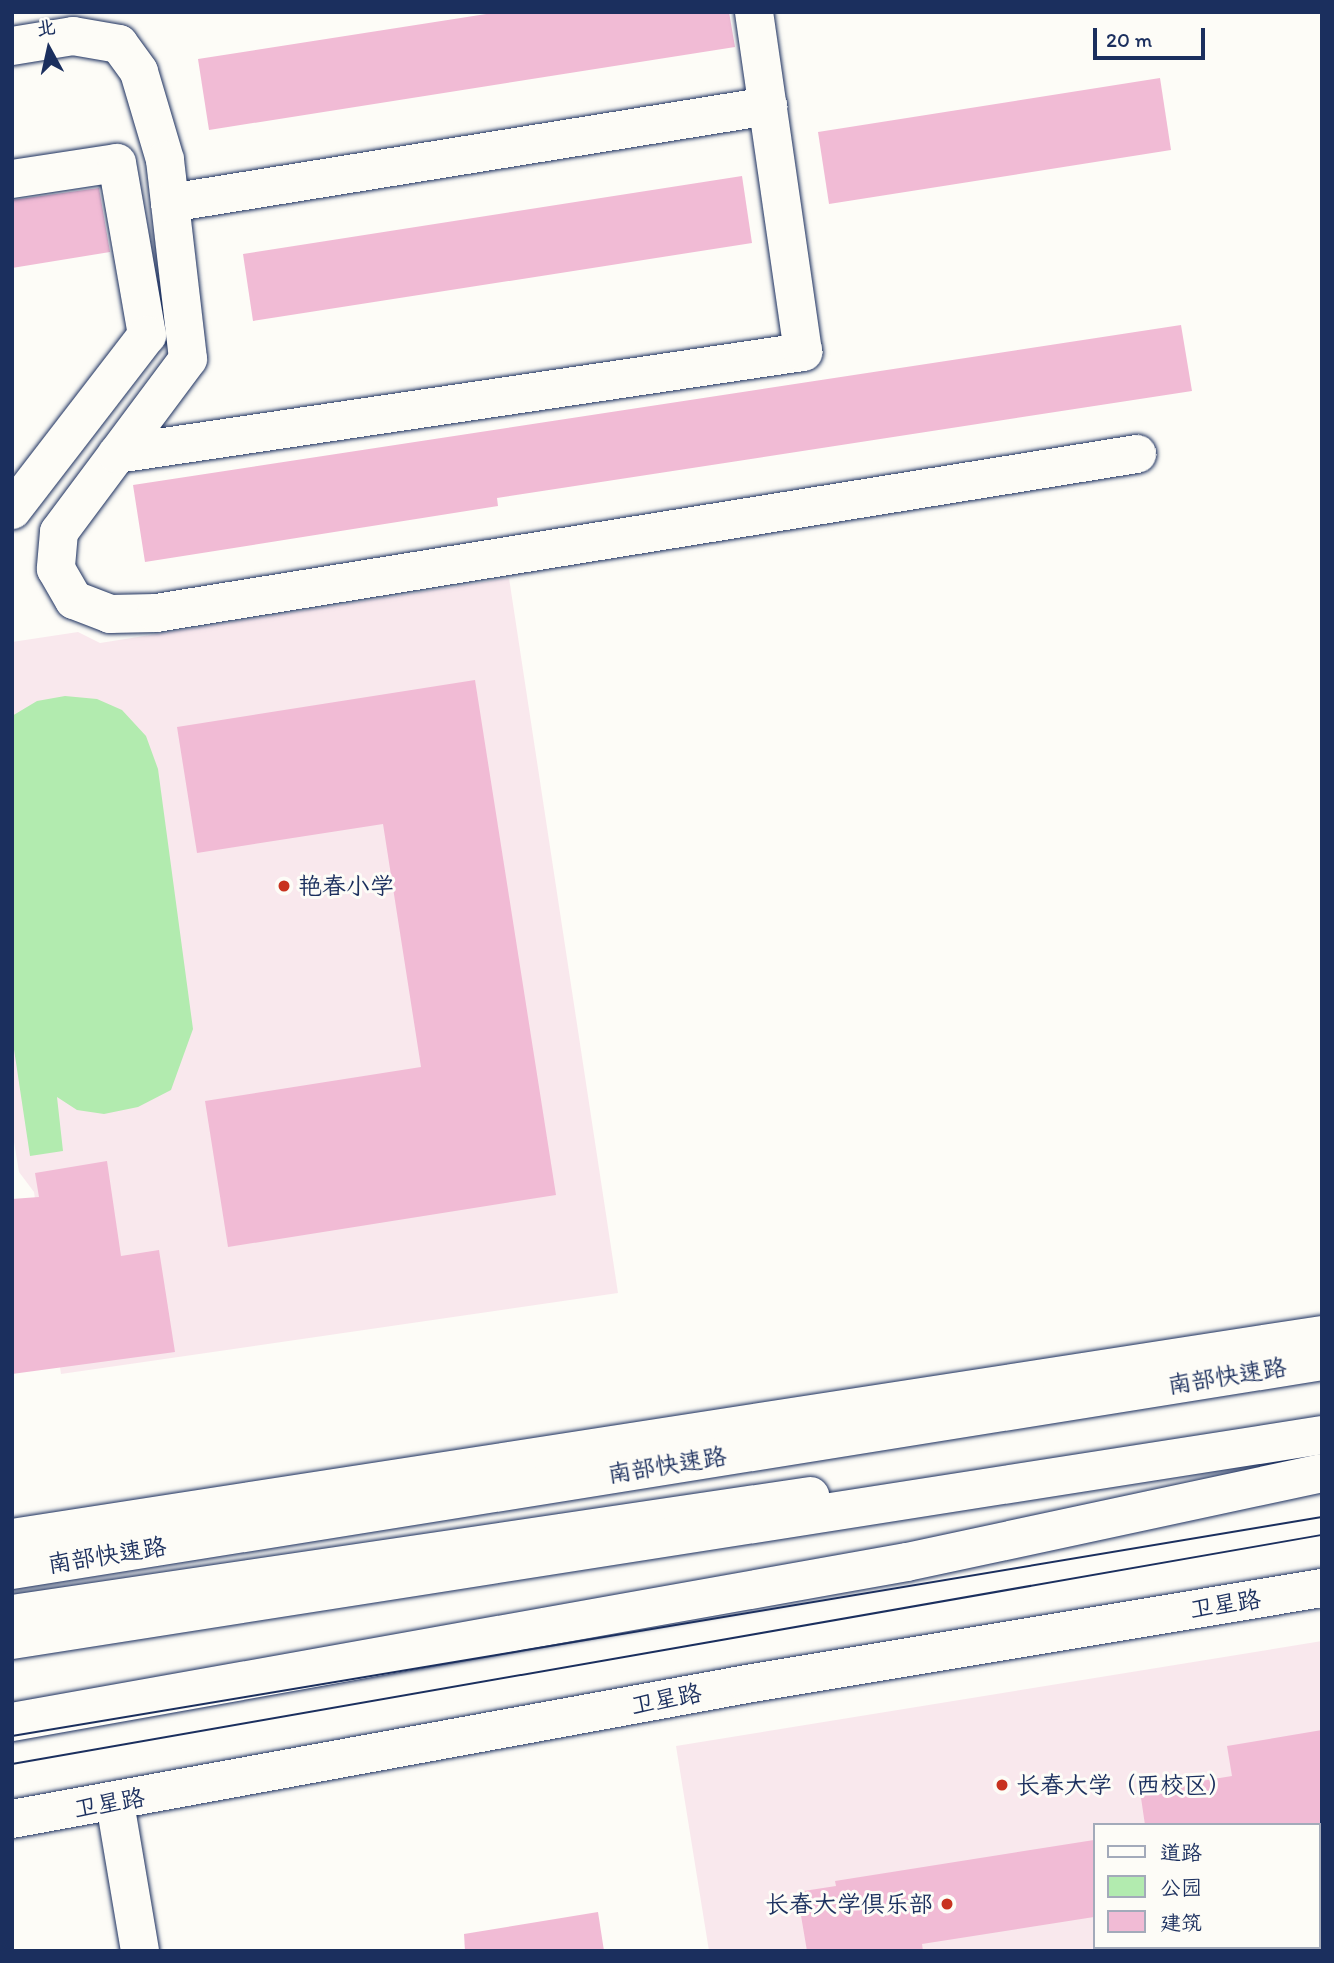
<!DOCTYPE html>
<html>
<head>
<meta charset="utf-8">
<style>
  body { margin:0 }
  #map { position:relative; width:1334px; height:1963px; overflow:hidden; background:#fdfcf7; font-family:Itim,"LXGW WenKai TC",sans-serif }
  div>[style] { position:absolute }
  .built>* { inset:0; background:#f9e8ed }
  .green>* { inset:0; background:#b2ebaf }
  .building>* { inset:0; background:#f1bbd5 }
  .roads { filter:drop-shadow(0 0 2px #1b2f5e) drop-shadow(0 0 2px #1b2f5e) }
  .minor>* { height:38px; margin:-19px; padding:0 19px; transform-origin:19px; border-radius:19px; background:#fdfcf7 }
  .major>* { height:38px; margin:-19px; padding:0 19px; transform-origin:19px; border-radius:19px; background:#fdfcf7 }
  .highway>* { height:38px; margin:-19px; padding:0 19px; transform-origin:19px; border-radius:19px; background:#fdfcf7 }
  .tram>* { height:2px; margin:-1px; padding:0 1px; transform-origin:1px; border-radius:1px; background:#1b2f5e }
  .dots>* { width:19px; height:19px; translate:-50% -50%; box-sizing:border-box; border:4px solid #fdfcf7; border-radius:50% }
  span { translate:-50% -50%; white-space:nowrap; text-align:center; line-height:1.15; -webkit-text-stroke:6px #fdfcf7; paint-order:stroke }
  .poi-label { font-size:24px; color:#1b2f5e }
  .left { translate:0 -50%; text-align:left }
  .right { translate:-100% -50%; text-align:right }
  .street-label { font-size:24px; color:#1b2f5e }
  .frame { position:absolute; inset:0; border:14px solid #1b2f5e; pointer-events:none }
  .legend { position:absolute; left:1093px; top:1823px; width:228px; height:126px; box-sizing:border-box; background:#fdfcf7; border:2px solid #a3aaba; margin:0; padding:9px 12px; list-style:none; font-size:21px; color:#1b2f5e }
  .legend li { display:flex; align-items:center; gap:14px; height:35px }
  .legend b { width:35px; border:2px solid #a3aaba }
  .north { position:absolute; left:14px; top:14px; width:70px; height:70px; -webkit-text-stroke:5px #fdfcf7; paint-order:stroke; rotate:352deg; font-size:19px; font-weight:700; line-height:28px; text-align:center; color:#1b2f5e }
  .north::after { content:''; display:block; margin:auto; width:24px; height:32px; background:#1b2f5e; clip-path:polygon(50% 0,100% 100%,50% 72%,0 100%) }
  .scale { position:absolute; left:1093px; top:28px; width:112px; height:32px; box-sizing:border-box; border:4px solid #1b2f5e; border-top:0; padding-left:9px; font-size:21px; line-height:24px; white-space:nowrap; color:#1b2f5e; -webkit-text-stroke:5px #fdfcf7; paint-order:stroke }
</style>
</head>
<body>
<div id="map">
  <div class="built">
    <i style="clip-path:polygon(509px 578px,618px 1293px,61px 1374px,34px 1192px,19px 1172px,12px 1130px,12px 642px,78px 632px,100px 643px)"></i>
    <i style="clip-path:polygon(evenodd,1322px 1641px,1322px 1951px,709px 1951px,676px 1746px,1322px 1641px,1094px 1825px,1318px 1825px,1318px 1947px,1094px 1947px,1094px 1825px)"></i>
  </div>
  <div class="green">
    <i style="clip-path:polygon(65px 696px,97px 699px,122px 710px,146px 736px,158px 769px,193px 1029px,171px 1090px,138px 1107px,104px 1114px,77px 1110px,57px 1097px,63px 1151px,30px 1156px,12px 1036px,12px 716px,37px 701px)"></i>
  </div>
  <div class="building">
    <i style="clip-path:polygon(499px 12px,729px 12px,735px 47px,209px 130px,198px 59px)"></i>
    <i style="clip-path:polygon(1160px 78px,1171px 150px,829px 204px,818px 132px)"></i>
    <i style="clip-path:polygon(742px 176px,752px 243px,253px 321px,243px 254px)"></i>
    <i style="clip-path:polygon(99px 188px,110px 252px,12px 268px,12px 200px)"></i>
    <i style="clip-path:polygon(1181px 325px,1192px 391px,497px 498px,498px 506px,145px 562px,133px 485px)"></i>
    <i style="clip-path:polygon(475px 680px,556px 1195px,228px 1247px,205px 1101px,421px 1067px,383px 824px,197px 853px,177px 727px)"></i>
    <i style="clip-path:polygon(107px 1161px,121px 1256px,159px 1250px,175px 1352px,12px 1374px,12px 1199px,39px 1197px,35px 1173px)"></i>
    <i style="clip-path:polygon(1322px 1730px,1322px 1825px,1145px 1825px,1140px 1791px,1232px 1776px,1227px 1746px)"></i>
    <i style="clip-path:polygon(1094px 1840px,1094px 1917px,922px 1944px,923px 1951px,807px 1951px,797px 1892px,836px 1886px,835px 1881px)"></i>
    <i style="clip-path:polygon(598px 1912px,604px 1951px,465px 1951px,464px 1934px)"></i>
  </div>
  <div class="roads">
    <div class="minor">
      <i style="left:12px;top:46px;width:62px;rotate:-9.3deg"></i>
      <i style="left:73px;top:36px;width:47px;rotate:9.9deg"></i>
      <i style="left:119px;top:44px;width:34px;rotate:54deg"></i>
      <i style="left:139px;top:72px;width:92px;rotate:73.5deg"></i>
      <i style="left:165px;top:160px;width:200px;rotate:83.4deg"></i>
      <i style="left:188px;top:359px;width:216px;rotate:126.7deg"></i>
      <i style="left:59px;top:532px;width:37px;rotate:95deg"></i>
      <i style="left:56px;top:569px;width:36px;rotate:60deg"></i>
      <i style="left:74px;top:600px;width:39px;rotate:21deg"></i>
      <i style="left:110px;top:614px;width:46px;rotate:-1.2deg"></i>
      <i style="left:156px;top:613px;width:994px;rotate:-9.21deg"></i>
      <i style="left:12px;top:179px;width:106px;rotate:-8.7deg"></i>
      <i style="left:117px;top:163px;width:175px;rotate:80.1deg"></i>
      <i style="left:147px;top:335px;width:221px;rotate:127.6deg"></i>
      <i style="left:170px;top:203px;width:606px;rotate:-9.21deg"></i>
      <i style="left:117px;top:454px;width:694px;rotate:-8.46deg"></i>
      <i style="left:803px;top:352px;width:344px;rotate:-98.2deg"></i>
      <i style="left:115px;top:1803px;width:150px;rotate:80.4deg"></i>
    </div>
    <div class="major">
      <i style="left:12px;top:1538px;width:1326px;rotate:-8.81deg"></i>
      <i style="left:12px;top:1614px;width:807px;rotate:-8.41deg"></i>
      <i style="left:12px;top:1819px;width:747px;rotate:-10.41deg"></i>
      <i style="left:747px;top:1684px;width:583px;rotate:-9.48deg"></i>
    </div>
    <div class="highway">
      <i style="left:12px;top:1570px;width:1327px;rotate:-9.06deg"></i>
      <i style="left:12px;top:1640px;width:1326px;rotate:-8.89deg"></i>
      <i style="left:12px;top:1722px;width:909px;rotate:-10.14deg"></i>
      <i style="left:907px;top:1562px;width:424px;rotate:-12.1deg"></i>
    </div>
  </div>
  <div class="tram">
    <i style="left:12px;top:1736px;width:1328px;rotate:-9.49deg"></i>
    <i style="left:12px;top:1764px;width:1330px;rotate:-9.92deg"></i>
  </div>
  <div class="dots">
    <i style="left:284px;top:886px;background:#c8321e"></i>
    <i style="left:1002px;top:1785px;background:#c8321e"></i>
    <i style="left:947px;top:1904px;background:#c8321e"></i>
  </div>
  <div class="poi-label">
    <span class="left" style="left:298px;top:886px">艳春小学</span>
    <span class="left" style="left:1016px;top:1785px">长春大学（西校区）</span>
    <span class="right" style="left:933px;top:1904px">长春大学俱乐部</span>
  </div>
  <div class="street-label">
    <span style="left:1227px;top:1376px;rotate:-9deg">南部快速路</span>
    <span style="left:667px;top:1465px;rotate:-9deg">南部快速路</span>
    <span style="left:107px;top:1555px;rotate:-9deg">南部快速路</span>
    <span style="left:1225px;top:1604px;rotate:-9deg">卫星路</span>
    <span style="left:666px;top:1699px;rotate:-11deg">卫星路</span>
    <span style="left:109px;top:1803px;rotate:-10deg">卫星路</span>
  </div>
  <div class="frame"></div>
  <ul class="legend">
  <li><b style="height:9px;background:#fdfcf7"></b>道路</li>
  <li><b style="height:19px;background:#b2ebaf"></b>公园</li>
  <li><b style="height:19px;background:#f1bbd5"></b>建筑</li>
  </ul>
  <div class="north">北</div>
  <div class="scale">20 m</div>
</div>
</body>
</html>
